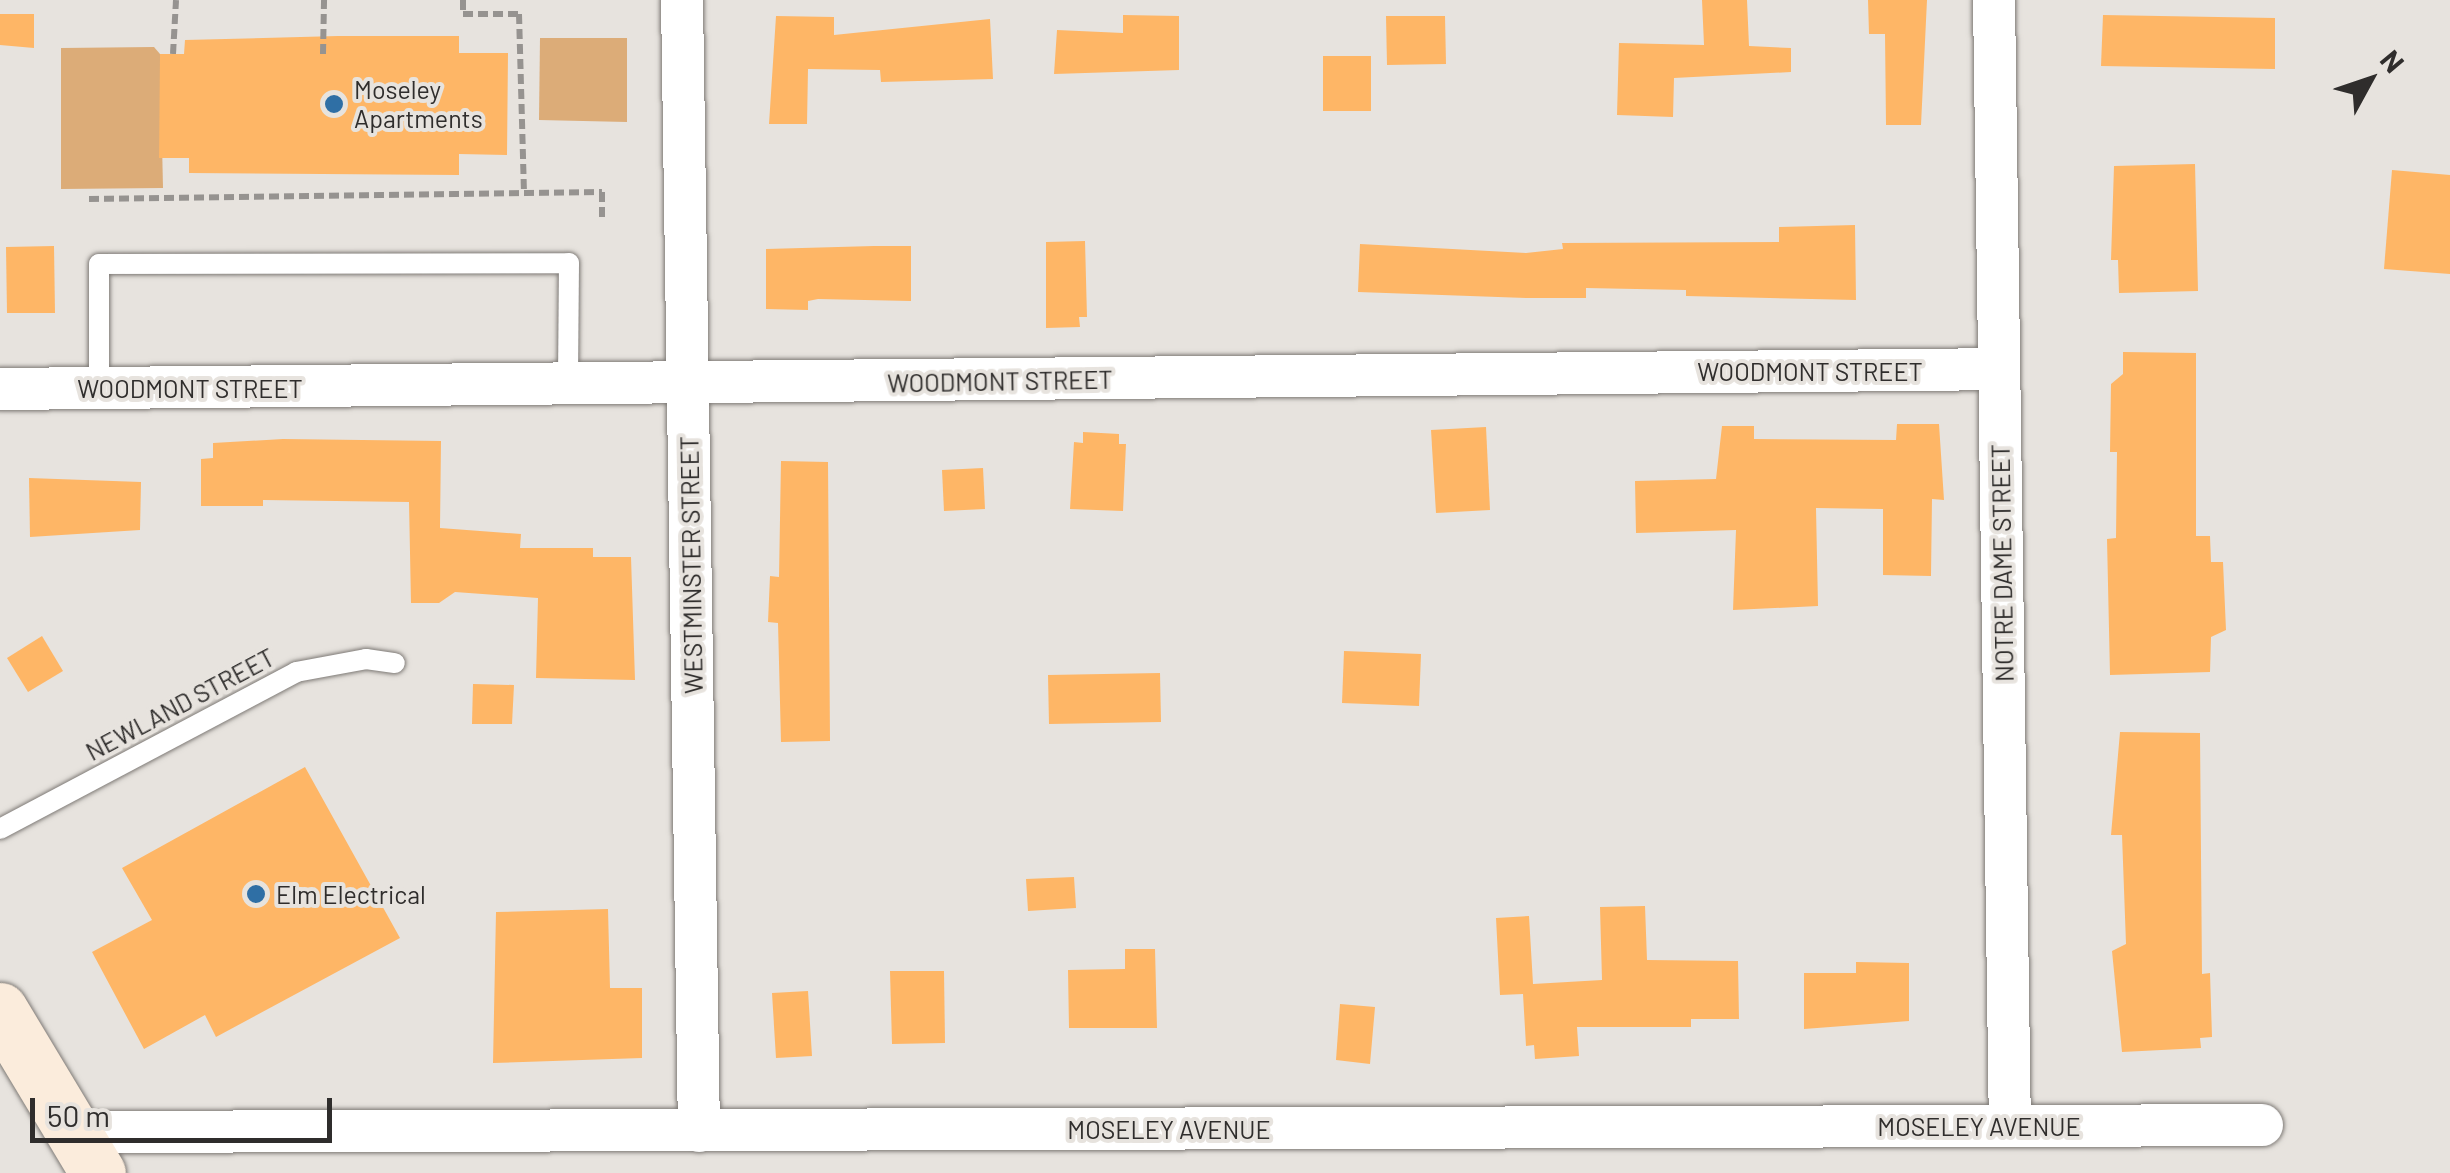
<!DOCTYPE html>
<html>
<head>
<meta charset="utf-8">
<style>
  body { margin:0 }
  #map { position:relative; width:2450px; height:1173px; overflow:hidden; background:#e7e3de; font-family:Barlow,sans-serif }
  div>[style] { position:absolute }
  .green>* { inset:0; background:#dcac78 }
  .building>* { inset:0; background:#feb666 }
  .path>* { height:6px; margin-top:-3px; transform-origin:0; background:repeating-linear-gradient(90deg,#969390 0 10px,transparent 0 15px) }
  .roads { filter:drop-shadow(0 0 2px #7e7a76) drop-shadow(0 0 2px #7e7a76) }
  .lane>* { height:20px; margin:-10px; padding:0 10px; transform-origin:10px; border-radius:10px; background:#fff }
  .street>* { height:42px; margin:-21px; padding:0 21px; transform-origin:21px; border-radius:21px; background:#fff }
  .secondary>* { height:55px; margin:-27.5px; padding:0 27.5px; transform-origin:27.5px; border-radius:27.5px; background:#fbecdc }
  .dots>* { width:28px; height:28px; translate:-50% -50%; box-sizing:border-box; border:5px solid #e7e3de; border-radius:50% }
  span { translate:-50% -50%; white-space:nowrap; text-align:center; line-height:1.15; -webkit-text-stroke:8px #e7e3de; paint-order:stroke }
  .poi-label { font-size:25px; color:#2f2d2c }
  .left { translate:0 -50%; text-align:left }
  .street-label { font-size:25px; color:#2f2d2c }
  .north { position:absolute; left:2320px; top:30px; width:100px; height:100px; -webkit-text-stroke:8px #e7e3de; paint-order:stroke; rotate:50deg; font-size:28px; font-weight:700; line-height:40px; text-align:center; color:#2f2d2c }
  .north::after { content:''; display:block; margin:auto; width:35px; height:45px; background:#2f2d2c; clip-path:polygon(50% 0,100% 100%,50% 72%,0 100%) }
  .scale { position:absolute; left:30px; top:1098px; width:302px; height:45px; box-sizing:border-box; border:5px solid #2f2d2c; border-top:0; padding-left:12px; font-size:30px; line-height:35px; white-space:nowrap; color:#2f2d2c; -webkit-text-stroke:8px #e7e3de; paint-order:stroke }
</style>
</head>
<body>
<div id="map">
  <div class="green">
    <i style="clip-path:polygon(540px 38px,627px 38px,627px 122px,539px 120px)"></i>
    <i style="clip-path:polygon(154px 47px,160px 54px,163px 188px,61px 189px,61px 48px)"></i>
  </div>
  <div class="building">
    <i style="clip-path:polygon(1702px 0,1747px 0,1749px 46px,1791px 48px,1791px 72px,1674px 78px,1673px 117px,1617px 115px,1619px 43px,1704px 45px)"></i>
    <i style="clip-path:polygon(1868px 0,1927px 0,1921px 125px,1886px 125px,1885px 34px,1869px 34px)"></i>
    <i style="clip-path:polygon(0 14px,34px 14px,34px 48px,0 45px)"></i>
    <i style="clip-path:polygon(1123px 15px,1179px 16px,1179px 70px,1054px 74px,1057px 30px,1123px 33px)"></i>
    <i style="clip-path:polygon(2103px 15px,2275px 18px,2275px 69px,2101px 66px)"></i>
    <i style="clip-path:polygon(776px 16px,834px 17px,834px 35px,990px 19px,993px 79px,881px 82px,880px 70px,808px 69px,807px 124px,769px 124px)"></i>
    <i style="clip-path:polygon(1386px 16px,1445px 16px,1446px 64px,1387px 65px)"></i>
    <i style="clip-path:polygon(338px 36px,459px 36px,459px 53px,508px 53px,507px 155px,459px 154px,459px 175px,189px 173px,189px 158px,159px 158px,160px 54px,184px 54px,185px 40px)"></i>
    <i style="clip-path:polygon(1323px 56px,1371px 56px,1371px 111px,1323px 111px)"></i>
    <i style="clip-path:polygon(2195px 164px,2198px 291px,2119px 293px,2118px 260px,2111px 260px,2114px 166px)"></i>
    <i style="clip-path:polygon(2392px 170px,2450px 175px,2450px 274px,2384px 269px)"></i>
    <i style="clip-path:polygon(1855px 225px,1856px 300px,1686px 296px,1686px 290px,1586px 288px,1586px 298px,1527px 298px,1358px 292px,1360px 244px,1526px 253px,1563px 249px,1562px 243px,1779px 242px,1779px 227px)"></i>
    <i style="clip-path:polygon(1085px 241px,1087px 317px,1079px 317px,1080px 327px,1046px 328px,1046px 242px)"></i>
    <i style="clip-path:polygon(54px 246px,55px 313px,7px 313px,6px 247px)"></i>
    <i style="clip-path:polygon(874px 246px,911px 246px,911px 301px,818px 299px,808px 301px,808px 310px,766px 309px,766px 249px)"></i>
    <i style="clip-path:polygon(2123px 352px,2196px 353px,2196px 536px,2210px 536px,2211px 562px,2223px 562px,2226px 630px,2211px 637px,2210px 672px,2110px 675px,2107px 539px,2116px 538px,2117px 452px,2110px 452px,2111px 384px,2123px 374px)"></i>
    <i style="clip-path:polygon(1897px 424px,1939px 424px,1944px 500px,1932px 499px,1931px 576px,1883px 575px,1883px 509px,1816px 508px,1818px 606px,1733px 610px,1736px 530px,1636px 533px,1635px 481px,1716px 479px,1722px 426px,1754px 426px,1754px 439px,1896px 440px)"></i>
    <i style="clip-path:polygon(1486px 427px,1490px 510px,1436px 513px,1431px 430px)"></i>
    <i style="clip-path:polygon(1083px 432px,1119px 434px,1119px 444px,1126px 444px,1123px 511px,1070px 509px,1074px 442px,1083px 443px)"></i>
    <i style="clip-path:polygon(283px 439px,441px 441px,440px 528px,521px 534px,520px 548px,593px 548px,593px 557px,631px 557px,635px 680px,536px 678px,538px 598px,455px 592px,439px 603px,411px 603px,409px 502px,263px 500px,263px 506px,201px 506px,201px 459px,213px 458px,213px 443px)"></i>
    <i style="clip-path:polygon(781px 461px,828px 462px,830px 741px,781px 742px,778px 623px,768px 622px,770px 576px,779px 577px)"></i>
    <i style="clip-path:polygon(983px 468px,985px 509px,944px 511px,942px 470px)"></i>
    <i style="clip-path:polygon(29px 478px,141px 482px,140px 530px,30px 537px)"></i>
    <i style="clip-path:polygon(42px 636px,63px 671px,28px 692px,7px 658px)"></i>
    <i style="clip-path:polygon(1344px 651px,1421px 654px,1419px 706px,1342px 703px)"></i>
    <i style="clip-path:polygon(1160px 673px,1161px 722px,1049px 724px,1048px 675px)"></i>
    <i style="clip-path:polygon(473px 684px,514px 685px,512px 724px,472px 724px)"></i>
    <i style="clip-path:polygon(2120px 732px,2200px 733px,2202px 974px,2210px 973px,2212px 1037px,2200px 1038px,2201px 1048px,2122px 1052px,2112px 951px,2126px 944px,2122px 835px,2111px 835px)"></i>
    <i style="clip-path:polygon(305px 767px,400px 938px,216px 1037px,205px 1015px,144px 1049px,92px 952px,152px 920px,122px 868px)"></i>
    <i style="clip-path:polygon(1074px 877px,1076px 908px,1028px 911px,1026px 879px)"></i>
    <i style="clip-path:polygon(1645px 906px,1647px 960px,1738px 961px,1739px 1019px,1691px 1019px,1691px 1027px,1577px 1027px,1579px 1056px,1535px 1059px,1534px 1045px,1526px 1046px,1523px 994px,1500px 995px,1496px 918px,1529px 916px,1533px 984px,1602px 980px,1600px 907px)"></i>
    <i style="clip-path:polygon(608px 909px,610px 988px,642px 988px,642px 1058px,493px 1063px,496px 912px)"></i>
    <i style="clip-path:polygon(1125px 949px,1155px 949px,1157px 1028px,1069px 1028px,1068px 970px,1125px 969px)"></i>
    <i style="clip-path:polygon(1856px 962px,1909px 963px,1909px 1021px,1804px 1029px,1804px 973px,1856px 973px)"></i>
    <i style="clip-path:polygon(890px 971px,944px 971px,945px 1043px,892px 1044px)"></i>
    <i style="clip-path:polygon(808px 991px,812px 1056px,776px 1058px,772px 993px)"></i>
    <i style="clip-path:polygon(1340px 1004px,1375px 1007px,1370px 1064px,1336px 1060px)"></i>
  </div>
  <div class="path">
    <i style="left:463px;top:0;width:14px;rotate:90deg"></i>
    <i style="left:463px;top:14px;width:56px"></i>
    <i style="left:519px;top:14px;width:178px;rotate:88.4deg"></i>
    <i style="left:173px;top:54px;width:54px;rotate:-86.8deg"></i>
    <i style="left:323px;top:54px;width:54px;rotate:-88.9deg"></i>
    <i style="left:89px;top:199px;width:513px;rotate:-0.78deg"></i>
    <i style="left:602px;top:192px;width:30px;rotate:90deg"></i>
  </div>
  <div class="roads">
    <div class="lane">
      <i style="left:99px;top:389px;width:125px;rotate:-90deg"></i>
      <i style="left:99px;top:264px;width:470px;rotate:-0.1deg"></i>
      <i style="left:569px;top:263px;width:123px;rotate:90.5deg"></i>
      <i style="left:0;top:829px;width:335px;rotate:-27.9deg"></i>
      <i style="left:296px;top:672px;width:71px;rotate:-10.5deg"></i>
      <i style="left:366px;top:659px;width:29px;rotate:8deg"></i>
    </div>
    <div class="street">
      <i style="left:682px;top:0;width:1131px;rotate:89.14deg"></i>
      <i style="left:1994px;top:0;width:1126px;rotate:89.19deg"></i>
      <i style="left:0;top:389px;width:1999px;rotate:-0.57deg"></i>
      <i style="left:75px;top:1132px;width:2187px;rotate:-0.18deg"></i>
    </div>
    <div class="secondary">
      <i style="left:0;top:1010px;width:190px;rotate:59deg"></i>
    </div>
  </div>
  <div class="dots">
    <i style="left:334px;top:104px;background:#2f6fa5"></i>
    <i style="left:256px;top:894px;background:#2f6fa5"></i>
  </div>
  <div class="poi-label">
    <span class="left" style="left:354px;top:104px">Moseley<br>Apartments</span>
    <span class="left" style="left:276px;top:894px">Elm Electrical</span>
  </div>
  <div class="street-label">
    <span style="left:1810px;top:371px">WOODMONT STREET</span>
    <span style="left:1000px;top:381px;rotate:-1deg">WOODMONT STREET</span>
    <span style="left:190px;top:388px">WOODMONT STREET</span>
    <span style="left:2002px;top:563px;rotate:-91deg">NOTRE DAME STREET</span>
    <span style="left:691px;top:565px;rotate:-91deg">WESTMINSTER STREET</span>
    <span style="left:180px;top:704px;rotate:-28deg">NEWLAND STREET</span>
    <span style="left:1979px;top:1126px">MOSELEY AVENUE</span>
    <span style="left:1169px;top:1129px">MOSELEY AVENUE</span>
  </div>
  <div class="north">N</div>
  <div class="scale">50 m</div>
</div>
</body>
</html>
